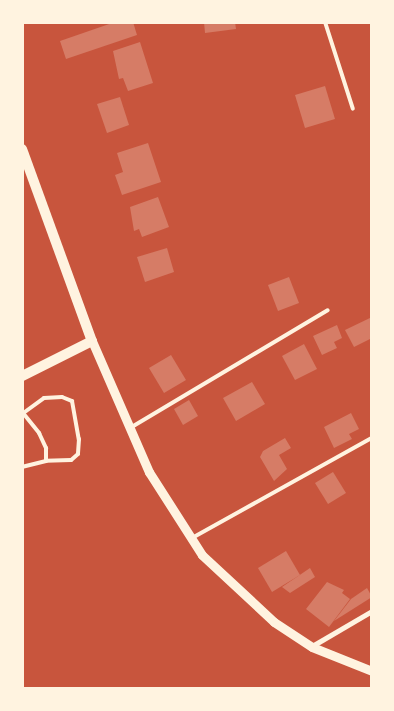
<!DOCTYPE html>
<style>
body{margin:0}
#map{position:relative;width:394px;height:711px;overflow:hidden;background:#c8553d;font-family:Cabin,sans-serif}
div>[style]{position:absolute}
.building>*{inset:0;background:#d67c66}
.service>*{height:4px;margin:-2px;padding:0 2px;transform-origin:2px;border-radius:2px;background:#fff3e0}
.minor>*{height:5px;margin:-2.5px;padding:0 2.5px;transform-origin:2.5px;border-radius:2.5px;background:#fff3e0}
.tertiary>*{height:9px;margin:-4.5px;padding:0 4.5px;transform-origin:4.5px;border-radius:4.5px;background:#fff3e0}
.secondary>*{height:10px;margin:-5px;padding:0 5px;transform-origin:5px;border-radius:5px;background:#fff3e0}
span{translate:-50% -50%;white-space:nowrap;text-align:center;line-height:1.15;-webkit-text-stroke:5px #fff3e0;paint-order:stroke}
.frame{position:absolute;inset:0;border:24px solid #fff3e0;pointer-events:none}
</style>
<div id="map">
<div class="building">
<i style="clip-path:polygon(115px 22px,133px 22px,137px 35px,66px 59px,60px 41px)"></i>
<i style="clip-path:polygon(204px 22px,235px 22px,236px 29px,205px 33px)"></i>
<i style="clip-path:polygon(140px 42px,153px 83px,128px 91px,123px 78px,119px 79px,113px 51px)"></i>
<i style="clip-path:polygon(325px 86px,335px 119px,305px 128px,295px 95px)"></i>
<i style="clip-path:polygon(120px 97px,129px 125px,107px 133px,97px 104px)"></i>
<i style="clip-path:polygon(148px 143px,161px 182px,122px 195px,115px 175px,123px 172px,117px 153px)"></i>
<i style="clip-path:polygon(158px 197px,169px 227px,142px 237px,139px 229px,134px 231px,130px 207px)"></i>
<i style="clip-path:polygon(167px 248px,174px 272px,145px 282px,137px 257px)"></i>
<i style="clip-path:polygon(289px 277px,299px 303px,278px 311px,268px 285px)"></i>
<i style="clip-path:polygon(372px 317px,372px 338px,354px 347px,345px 330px)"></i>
<i style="clip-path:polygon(337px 325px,342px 338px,334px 342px,337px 348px,322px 355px,313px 336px)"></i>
<i style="clip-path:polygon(304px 344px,317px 369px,295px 380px,282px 356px)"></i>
<i style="clip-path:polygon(171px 355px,186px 380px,164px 393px,149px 368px)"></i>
<i style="clip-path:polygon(252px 382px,265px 404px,236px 421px,223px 398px)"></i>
<i style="clip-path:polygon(189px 400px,198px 416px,183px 425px,174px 409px)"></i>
<i style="clip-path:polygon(351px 413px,359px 429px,349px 434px,352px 439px,334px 448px,324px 427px)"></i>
<i style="clip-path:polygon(285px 438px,291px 448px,279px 455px,287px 469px,274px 481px,260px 457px,263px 451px)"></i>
<i style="clip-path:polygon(333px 472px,346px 493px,328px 504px,315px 483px)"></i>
<i style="clip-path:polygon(286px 551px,300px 575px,272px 592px,258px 568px)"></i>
<i style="clip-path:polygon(310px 568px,315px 577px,290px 593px,282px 587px)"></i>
<i style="clip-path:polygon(327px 582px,344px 590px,342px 593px,350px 599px,329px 627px,306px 609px)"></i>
<i style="clip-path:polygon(367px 588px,372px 597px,334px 621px,351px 599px)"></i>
</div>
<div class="service">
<i style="left:325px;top:22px;width:91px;rotate:72.2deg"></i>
<i style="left:23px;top:413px;width:26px;rotate:51deg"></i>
<i style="left:39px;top:433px;width:17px;rotate:65deg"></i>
<i style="left:46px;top:448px;width:13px;rotate:90deg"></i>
<i style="left:22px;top:414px;width:27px;rotate:-36deg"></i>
<i style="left:44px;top:398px;width:18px;rotate:-3deg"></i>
<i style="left:62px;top:397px;width:11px;rotate:22deg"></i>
<i style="left:72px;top:401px;width:39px;rotate:80deg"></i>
<i style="left:79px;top:439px;width:15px;rotate:94deg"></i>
<i style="left:78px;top:454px;width:9px;rotate:139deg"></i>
<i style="left:71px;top:460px;width:25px;rotate:178deg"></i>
<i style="left:46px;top:461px;width:25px;rotate:166deg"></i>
<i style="left:130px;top:428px;width:230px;rotate:-30.8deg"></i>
<i style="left:192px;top:538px;width:206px;rotate:-29.1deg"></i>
</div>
<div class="minor">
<i style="left:312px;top:646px;width:69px;rotate:-30.3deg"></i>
</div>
<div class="tertiary">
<i style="left:92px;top:341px;width:143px;rotate:66.5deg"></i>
<i style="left:149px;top:472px;width:98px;rotate:57.4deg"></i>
<i style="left:202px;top:555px;width:98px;rotate:42.9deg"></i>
<i style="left:274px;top:622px;width:45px;rotate:33.3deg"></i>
<i style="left:312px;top:647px;width:65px;rotate:21.8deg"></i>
</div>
<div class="secondary">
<i style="left:22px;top:149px;width:204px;rotate:70deg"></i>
<i style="left:92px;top:341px;width:78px;rotate:153.4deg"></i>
</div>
<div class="frame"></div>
</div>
